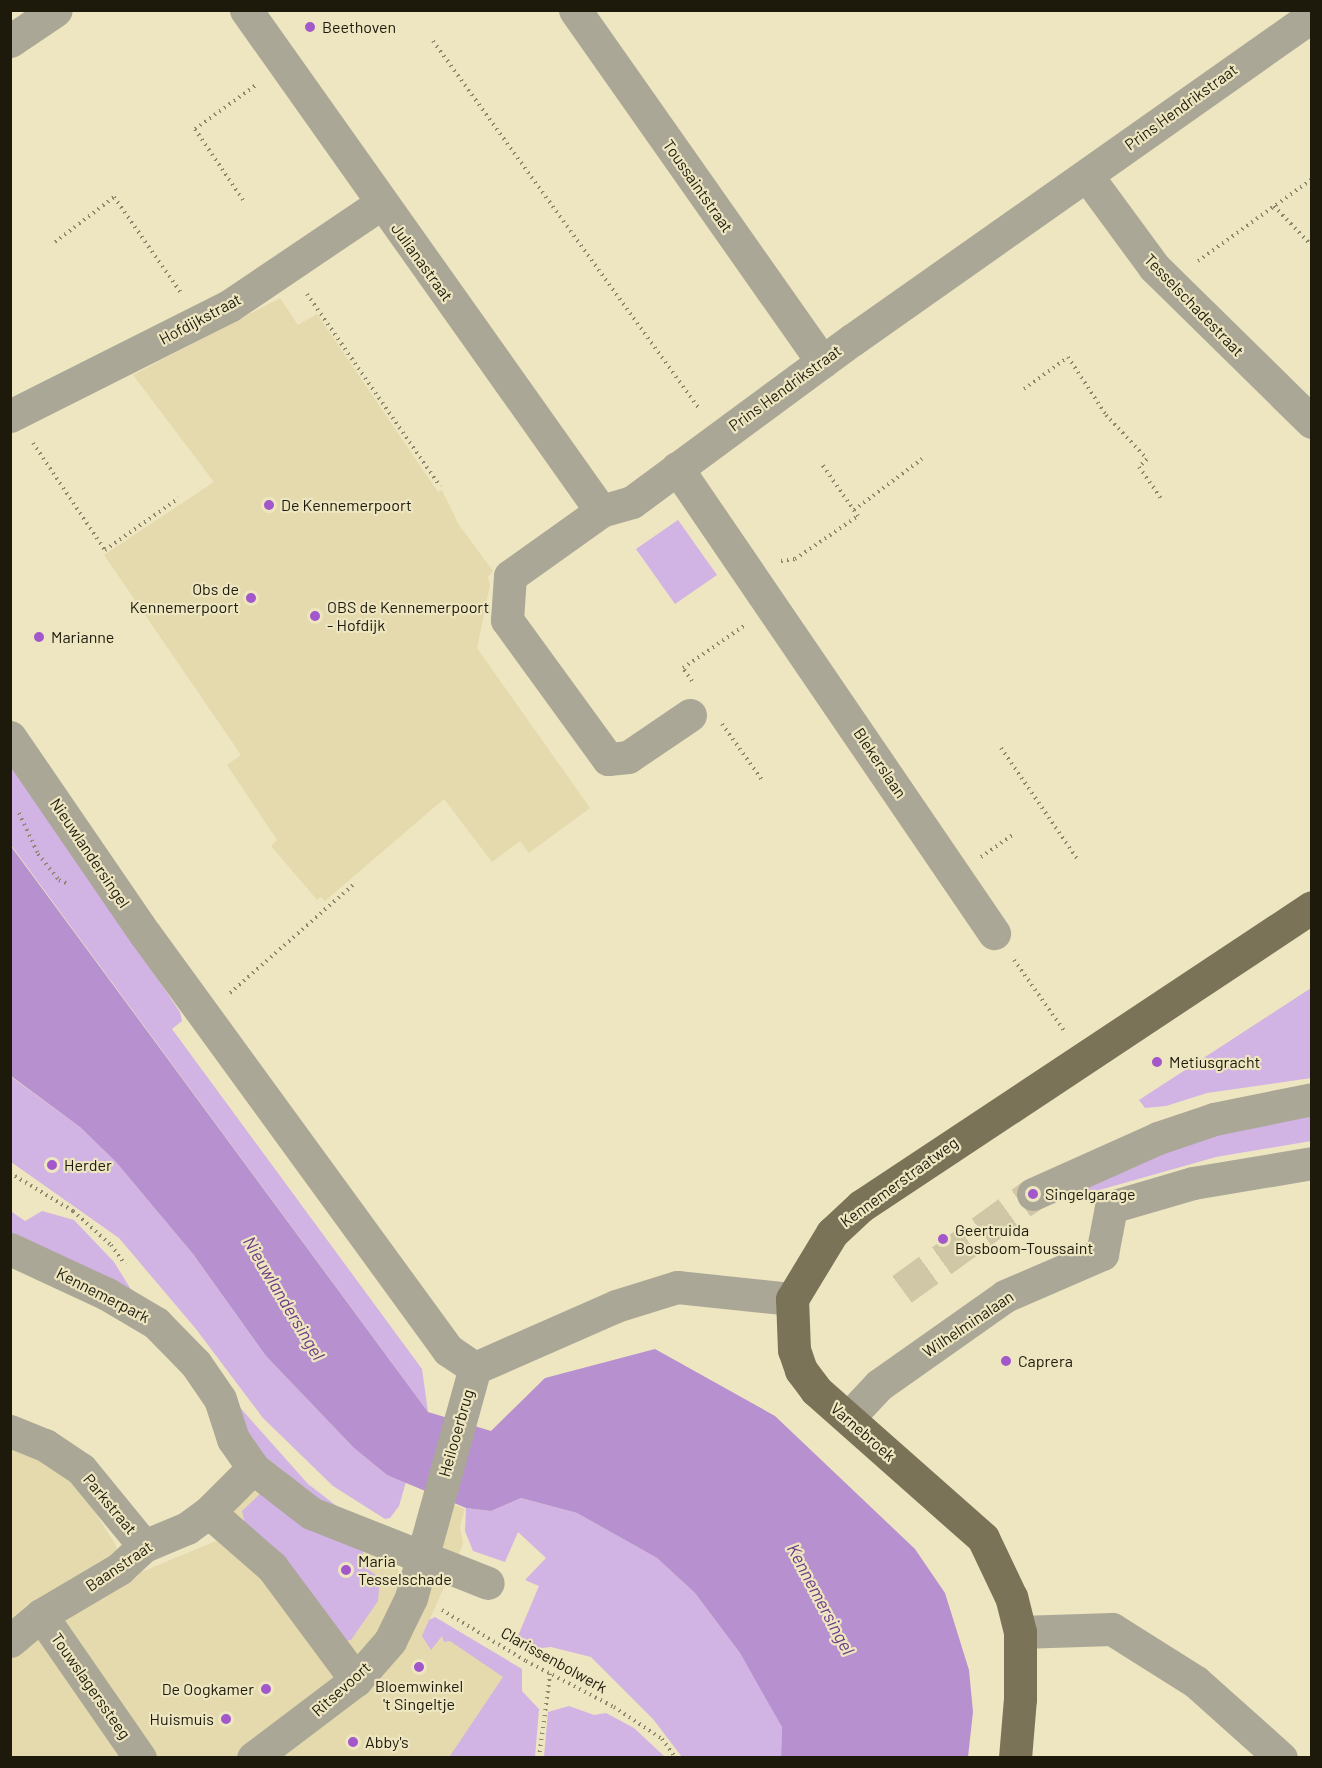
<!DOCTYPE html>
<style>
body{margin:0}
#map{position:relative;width:1322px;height:1768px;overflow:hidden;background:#eee6c0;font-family:Barlow,sans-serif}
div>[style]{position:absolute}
.built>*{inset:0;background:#e4daad}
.green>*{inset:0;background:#d1b3e4}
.water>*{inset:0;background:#b790cf}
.minor-tunnel>*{height:33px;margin-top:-16.5px;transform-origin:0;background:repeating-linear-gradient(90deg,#cfc7a5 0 33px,transparent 0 49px)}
.path>*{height:4px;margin-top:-2px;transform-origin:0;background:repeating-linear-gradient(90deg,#8c876c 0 1.5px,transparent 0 6px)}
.minor>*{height:33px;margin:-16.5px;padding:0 16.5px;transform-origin:16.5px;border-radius:16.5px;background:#aba797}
.major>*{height:33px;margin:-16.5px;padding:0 16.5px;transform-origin:16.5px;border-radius:16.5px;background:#7a7357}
.dots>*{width:16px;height:16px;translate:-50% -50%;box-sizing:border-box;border:3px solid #eee6c0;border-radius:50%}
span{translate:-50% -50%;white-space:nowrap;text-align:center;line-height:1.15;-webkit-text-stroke:4.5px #eee6c0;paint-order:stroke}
.poi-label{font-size:16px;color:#1d1a0c}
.left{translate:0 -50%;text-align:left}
.right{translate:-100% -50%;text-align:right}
.street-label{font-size:16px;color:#1d1a0c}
.water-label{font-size:18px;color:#6d3b88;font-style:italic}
.frame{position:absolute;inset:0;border:12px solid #1d1a0c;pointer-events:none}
</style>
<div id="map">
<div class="built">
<i style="clip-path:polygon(280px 298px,298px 325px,317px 314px,438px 492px,442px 490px,459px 525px,493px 571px,488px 577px,490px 585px,477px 648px,590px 808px,529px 853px,520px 841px,492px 862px,444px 799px,325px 901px,321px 897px,317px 900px,271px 846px,277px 840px,227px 765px,241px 755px,104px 555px,214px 482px,133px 375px)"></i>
<i style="clip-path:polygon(10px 1447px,51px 1463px,76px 1482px,115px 1544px,127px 1578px,223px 1538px,236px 1508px,256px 1490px,393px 1562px,401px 1575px,401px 1591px,352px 1699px,448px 1503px,465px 1509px,460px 1526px,463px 1544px,430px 1619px,509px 1675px,480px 1757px,11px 1757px)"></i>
</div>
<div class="green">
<i style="clip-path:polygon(678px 520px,717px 575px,675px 604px,636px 549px)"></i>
<i style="clip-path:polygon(10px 761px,180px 1012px,182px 1021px,172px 1029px,422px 1369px,428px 1412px,11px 845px)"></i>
<i style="clip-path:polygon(1311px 988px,1311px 1078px,1207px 1093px,1166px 1106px,1145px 1108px,1139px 1100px)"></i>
<i style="clip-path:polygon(10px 1076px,80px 1127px,116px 1162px,193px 1254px,266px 1356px,354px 1448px,387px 1475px,406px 1482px,399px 1506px,390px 1518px,385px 1519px,333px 1486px,263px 1418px,196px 1329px,119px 1238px,11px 1162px)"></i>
<i style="clip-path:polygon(1311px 1112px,1311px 1141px,1216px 1157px,1064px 1200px,1063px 1192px,1184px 1136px)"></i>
<i style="clip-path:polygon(10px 1185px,12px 1212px,25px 1221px,42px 1211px,74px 1220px,114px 1262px,135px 1296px,11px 1238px)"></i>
<i style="clip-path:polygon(227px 1393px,308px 1484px,338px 1507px,339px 1516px,257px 1450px)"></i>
<i style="clip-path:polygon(264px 1490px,364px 1550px,359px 1563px,380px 1578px,378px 1601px,351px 1640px,344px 1641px,245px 1523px,242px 1511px)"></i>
<i style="clip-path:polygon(521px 1498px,577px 1513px,657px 1558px,695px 1593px,740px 1653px,769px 1702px,782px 1727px,781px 1757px,682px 1757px,653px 1719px,591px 1657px,551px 1647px,542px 1648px,533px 1655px,515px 1643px,539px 1586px,525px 1580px,546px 1558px,518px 1532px,505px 1562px,473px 1551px,465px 1531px,466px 1508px,491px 1511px)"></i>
<i style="clip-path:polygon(435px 1617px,522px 1669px,522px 1691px,539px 1709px,535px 1757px,450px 1756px,503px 1677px,450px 1641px,444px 1642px,442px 1636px,431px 1650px,422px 1636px,429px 1620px)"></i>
<i style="clip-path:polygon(569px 1706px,594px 1715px,606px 1713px,634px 1728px,665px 1757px,544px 1757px,548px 1712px)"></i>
</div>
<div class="water">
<i style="clip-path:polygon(10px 845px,428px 1412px,491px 1431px,545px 1378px,655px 1349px,775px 1416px,915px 1549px,945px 1593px,969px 1670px,973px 1712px,968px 1757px,781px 1757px,782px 1727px,740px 1653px,695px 1593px,657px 1558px,577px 1513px,521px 1498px,491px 1511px,466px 1508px,387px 1475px,354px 1448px,266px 1356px,193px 1254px,116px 1162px,80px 1127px,11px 1076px)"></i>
</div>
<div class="minor-tunnel">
<i style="left:902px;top:1289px;width:162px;rotate:-35.9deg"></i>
</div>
<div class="path">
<i style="left:433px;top:41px;width:455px;rotate:54.1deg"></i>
<i style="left:243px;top:200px;width:86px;rotate:-124.1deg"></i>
<i style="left:195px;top:129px;width:75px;rotate:-35.8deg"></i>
<i style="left:1274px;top:206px;width:55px;rotate:46.5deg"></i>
<i style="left:55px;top:242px;width:74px;rotate:-37.3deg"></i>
<i style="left:114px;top:197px;width:117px;rotate:55.1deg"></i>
<i style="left:1198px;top:261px;width:140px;rotate:-35.7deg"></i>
<i style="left:307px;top:294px;width:234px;rotate:55.3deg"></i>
<i style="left:1024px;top:389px;width:54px;rotate:-36deg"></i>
<i style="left:1068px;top:357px;width:69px;rotate:56.8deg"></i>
<i style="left:1106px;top:415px;width:60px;rotate:47deg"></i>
<i style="left:1147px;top:459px;width:11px;rotate:135deg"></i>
<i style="left:1139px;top:467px;width:39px;rotate:55deg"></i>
<i style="left:33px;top:443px;width:129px;rotate:56.1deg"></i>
<i style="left:105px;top:550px;width:90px;rotate:-35.1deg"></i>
<i style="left:854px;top:510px;width:85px;rotate:-36.9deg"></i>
<i style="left:781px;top:561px;width:14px;rotate:-8deg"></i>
<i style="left:795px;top:559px;width:76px;rotate:-34.3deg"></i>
<i style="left:858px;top:516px;width:65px;rotate:-124.9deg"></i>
<i style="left:692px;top:681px;width:16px;rotate:-125deg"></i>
<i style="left:683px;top:668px;width:75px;rotate:-34.7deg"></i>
<i style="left:722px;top:724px;width:69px;rotate:54.5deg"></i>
<i style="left:1001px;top:748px;width:136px;rotate:55.5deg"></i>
<i style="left:19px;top:813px;width:45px;rotate:65.1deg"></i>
<i style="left:38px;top:854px;width:33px;rotate:51deg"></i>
<i style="left:59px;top:880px;width:10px;rotate:24deg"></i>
<i style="left:981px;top:857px;width:39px;rotate:-35deg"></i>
<i style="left:1014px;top:960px;width:88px;rotate:54.7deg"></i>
<i style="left:230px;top:993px;width:167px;rotate:-41.3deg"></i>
<i style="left:10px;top:1173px;width:74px;rotate:31.1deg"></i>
<i style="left:73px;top:1211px;width:51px;rotate:41.8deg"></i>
<i style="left:111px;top:1245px;width:24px;rotate:54deg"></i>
<i style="left:442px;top:1610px;width:98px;rotate:31.3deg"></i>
<i style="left:526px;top:1661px;width:99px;rotate:27.6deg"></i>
<i style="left:614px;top:1707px;width:58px;rotate:33.7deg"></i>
<i style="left:662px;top:1739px;width:24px;rotate:54deg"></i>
<i style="left:539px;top:1758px;width:85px;rotate:-82.5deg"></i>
</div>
<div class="minor">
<i style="left:246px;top:10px;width:614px;rotate:54.68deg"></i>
<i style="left:575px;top:10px;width:430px;rotate:54.9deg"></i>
<i style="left:10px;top:41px;width:55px;rotate:-34deg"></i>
<i style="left:1088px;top:177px;width:112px;rotate:53.7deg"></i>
<i style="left:1154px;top:267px;width:221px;rotate:44.5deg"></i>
<i style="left:10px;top:416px;width:245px;rotate:-26.7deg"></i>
<i style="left:229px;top:306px;width:182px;rotate:-34deg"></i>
<i style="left:677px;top:468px;width:563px;rotate:55.72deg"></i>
<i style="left:690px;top:715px;width:75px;rotate:145.9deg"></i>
<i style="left:628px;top:757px;width:20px;rotate:174deg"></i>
<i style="left:608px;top:759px;width:172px;rotate:-126deg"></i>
<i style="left:507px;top:620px;width:44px;rotate:-86.1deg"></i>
<i style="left:510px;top:576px;width:112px;rotate:-35.5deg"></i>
<i style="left:601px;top:511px;width:32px;rotate:-16deg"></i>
<i style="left:632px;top:502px;width:273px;rotate:-36.4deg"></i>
<i style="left:852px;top:340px;width:563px;rotate:-35.16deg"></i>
<i style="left:10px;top:737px;width:239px;rotate:55.6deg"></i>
<i style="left:145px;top:934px;width:515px;rotate:53.93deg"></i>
<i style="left:448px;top:1350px;width:32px;rotate:34deg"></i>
<i style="left:1033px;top:1194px;width:137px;rotate:-24.1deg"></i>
<i style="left:1158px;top:1138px;width:59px;rotate:-18.7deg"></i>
<i style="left:1214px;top:1119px;width:100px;rotate:-11.5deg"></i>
<i style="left:10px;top:1249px;width:107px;rotate:24.9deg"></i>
<i style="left:107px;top:1294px;width:57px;rotate:30.6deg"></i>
<i style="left:156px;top:1323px;width:57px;rotate:45.7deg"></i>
<i style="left:196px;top:1364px;width:42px;rotate:55.6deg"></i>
<i style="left:220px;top:1399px;width:42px;rotate:72deg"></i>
<i style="left:233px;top:1439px;width:35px;rotate:55deg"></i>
<i style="left:253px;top:1468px;width:73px;rotate:37.8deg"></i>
<i style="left:311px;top:1513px;width:190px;rotate:21.6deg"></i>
<i style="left:475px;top:1368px;width:154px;rotate:-23.7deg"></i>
<i style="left:616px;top:1306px;width:64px;rotate:-17.3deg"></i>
<i style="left:677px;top:1287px;width:116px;rotate:6deg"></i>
<i style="left:848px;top:1418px;width:45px;rotate:-46.8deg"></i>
<i style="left:879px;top:1385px;width:154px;rotate:-35.2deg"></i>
<i style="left:1005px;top:1296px;width:106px;rotate:-23.4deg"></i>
<i style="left:1102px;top:1254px;width:48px;rotate:-79.2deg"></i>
<i style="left:1111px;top:1207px;width:85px;rotate:-16.3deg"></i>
<i style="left:1193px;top:1183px;width:121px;rotate:-9.5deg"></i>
<i style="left:10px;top:1431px;width:38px;rotate:22deg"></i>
<i style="left:45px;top:1445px;width:43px;rotate:33.7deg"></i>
<i style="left:81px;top:1469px;width:99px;rotate:50.7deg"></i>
<i style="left:209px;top:1512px;width:84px;rotate:41.1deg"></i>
<i style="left:272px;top:1567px;width:141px;rotate:53.4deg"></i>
<i style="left:41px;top:1615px;width:174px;rotate:55.3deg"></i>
<i style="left:1020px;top:1632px;width:92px;rotate:-1.9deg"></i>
<i style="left:1112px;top:1629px;width:99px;rotate:32.2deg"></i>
<i style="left:1196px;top:1682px;width:114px;rotate:41.8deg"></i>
<i style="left:10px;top:1641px;width:40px;rotate:-40deg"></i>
<i style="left:41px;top:1615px;width:91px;rotate:-30.5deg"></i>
<i style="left:119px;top:1569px;width:34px;rotate:-43deg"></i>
<i style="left:144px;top:1546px;width:47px;rotate:-22.7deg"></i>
<i style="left:187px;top:1528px;width:27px;rotate:-36deg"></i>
<i style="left:209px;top:1512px;width:62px;rotate:-45deg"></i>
<i style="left:253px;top:1758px;width:129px;rotate:-37.1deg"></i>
<i style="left:356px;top:1680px;width:52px;rotate:-48.9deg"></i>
<i style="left:390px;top:1641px;width:48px;rotate:-64deg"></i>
<i style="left:411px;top:1598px;width:239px;rotate:-74.5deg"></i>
</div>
<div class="major">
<i style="left:1015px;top:1758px;width:59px;rotate:-85.2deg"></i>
<i style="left:1020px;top:1699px;width:67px;rotate:-90deg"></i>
<i style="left:1020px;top:1632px;width:36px;rotate:-104deg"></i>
<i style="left:1011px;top:1597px;width:65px;rotate:-115.4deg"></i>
<i style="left:983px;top:1538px;width:223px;rotate:-138.5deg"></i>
<i style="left:816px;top:1390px;width:25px;rotate:-127deg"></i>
<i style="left:801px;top:1370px;width:21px;rotate:-109deg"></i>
<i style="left:794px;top:1350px;width:51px;rotate:-92.2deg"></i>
<i style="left:792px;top:1299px;width:77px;rotate:-58.8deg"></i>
<i style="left:832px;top:1233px;width:40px;rotate:-43deg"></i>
<i style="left:861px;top:1206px;width:541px;rotate:-33.54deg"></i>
</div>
<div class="dots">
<i style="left:310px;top:27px;background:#a258ca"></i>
<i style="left:269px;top:505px;background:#a258ca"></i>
<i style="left:251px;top:598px;background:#a258ca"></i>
<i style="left:315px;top:616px;background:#a258ca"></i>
<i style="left:39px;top:637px;background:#a258ca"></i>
<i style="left:1157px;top:1062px;background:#a258ca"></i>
<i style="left:52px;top:1165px;background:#a258ca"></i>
<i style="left:1033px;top:1194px;background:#a258ca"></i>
<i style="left:943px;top:1239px;background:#a258ca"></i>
<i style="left:1006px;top:1361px;background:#a258ca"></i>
<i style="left:346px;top:1570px;background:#a258ca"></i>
<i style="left:419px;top:1667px;background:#a258ca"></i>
<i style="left:266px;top:1689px;background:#a258ca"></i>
<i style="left:226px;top:1719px;background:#a258ca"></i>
<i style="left:353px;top:1742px;background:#a258ca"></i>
</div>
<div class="poi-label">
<span class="left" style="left:322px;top:27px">Beethoven</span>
<span class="left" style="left:281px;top:505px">De Kennemerpoort</span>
<span class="right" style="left:239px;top:598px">Obs de<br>Kennemerpoort</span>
<span class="left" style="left:327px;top:616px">OBS de Kennemerpoort<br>- Hofdijk</span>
<span class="left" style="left:51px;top:637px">Marianne</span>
<span class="left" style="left:1169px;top:1062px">Metiusgracht</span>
<span class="left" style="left:64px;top:1165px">Herder</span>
<span class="left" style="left:1045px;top:1194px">Singelgarage</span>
<span class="left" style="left:955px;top:1239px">Geertruida<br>Bosboom-Toussaint</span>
<span class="left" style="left:1018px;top:1361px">Caprera</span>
<span class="left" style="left:358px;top:1570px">Maria<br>Tesselschade</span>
<span style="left:419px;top:1695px">Bloemwinkel<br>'t Singeltje</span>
<span class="right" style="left:254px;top:1689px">De Oogkamer</span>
<span class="right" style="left:214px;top:1719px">Huismuis</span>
<span class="left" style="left:365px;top:1742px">Abby's</span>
</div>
<div class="street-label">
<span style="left:1181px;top:107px;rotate:-36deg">Prins Hendrikstraat</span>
<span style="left:698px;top:186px;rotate:55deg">Toussaintstraat</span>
<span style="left:422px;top:262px;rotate:54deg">Julianastraat</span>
<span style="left:1194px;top:305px;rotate:46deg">Tesselschadestraat</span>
<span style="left:200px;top:319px;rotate:-28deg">Hofdijkstraat</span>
<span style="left:785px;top:388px;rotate:-36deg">Prins Hendrikstraat</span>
<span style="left:880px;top:763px;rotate:56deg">Blekerslaan</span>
<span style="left:90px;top:853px;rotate:56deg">Nieuwlandersingel</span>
<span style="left:899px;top:1182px;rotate:-36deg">Kennemerstraatweg</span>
<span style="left:103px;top:1295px;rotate:27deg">Kennemerpark</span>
<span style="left:968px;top:1324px;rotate:-34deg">Wilhelminalaan</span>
<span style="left:863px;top:1432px;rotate:41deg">Varnebroek</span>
<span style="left:456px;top:1433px;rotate:-74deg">Heilooerbrug</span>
<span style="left:110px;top:1504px;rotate:50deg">Parkstraat</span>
<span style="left:119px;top:1566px;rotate:-34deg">Baanstraat</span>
<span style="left:554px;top:1660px;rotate:29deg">Clarissenbolwerk</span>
<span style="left:91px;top:1686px;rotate:55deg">Touwslagerssteeg</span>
<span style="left:341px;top:1689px;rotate:-42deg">Ritsevoort</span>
</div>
<div class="water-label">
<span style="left:284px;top:1298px;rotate:59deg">Nieuwlandersingel</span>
<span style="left:821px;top:1599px;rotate:62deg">Kennemersingel</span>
</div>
<div class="frame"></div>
</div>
